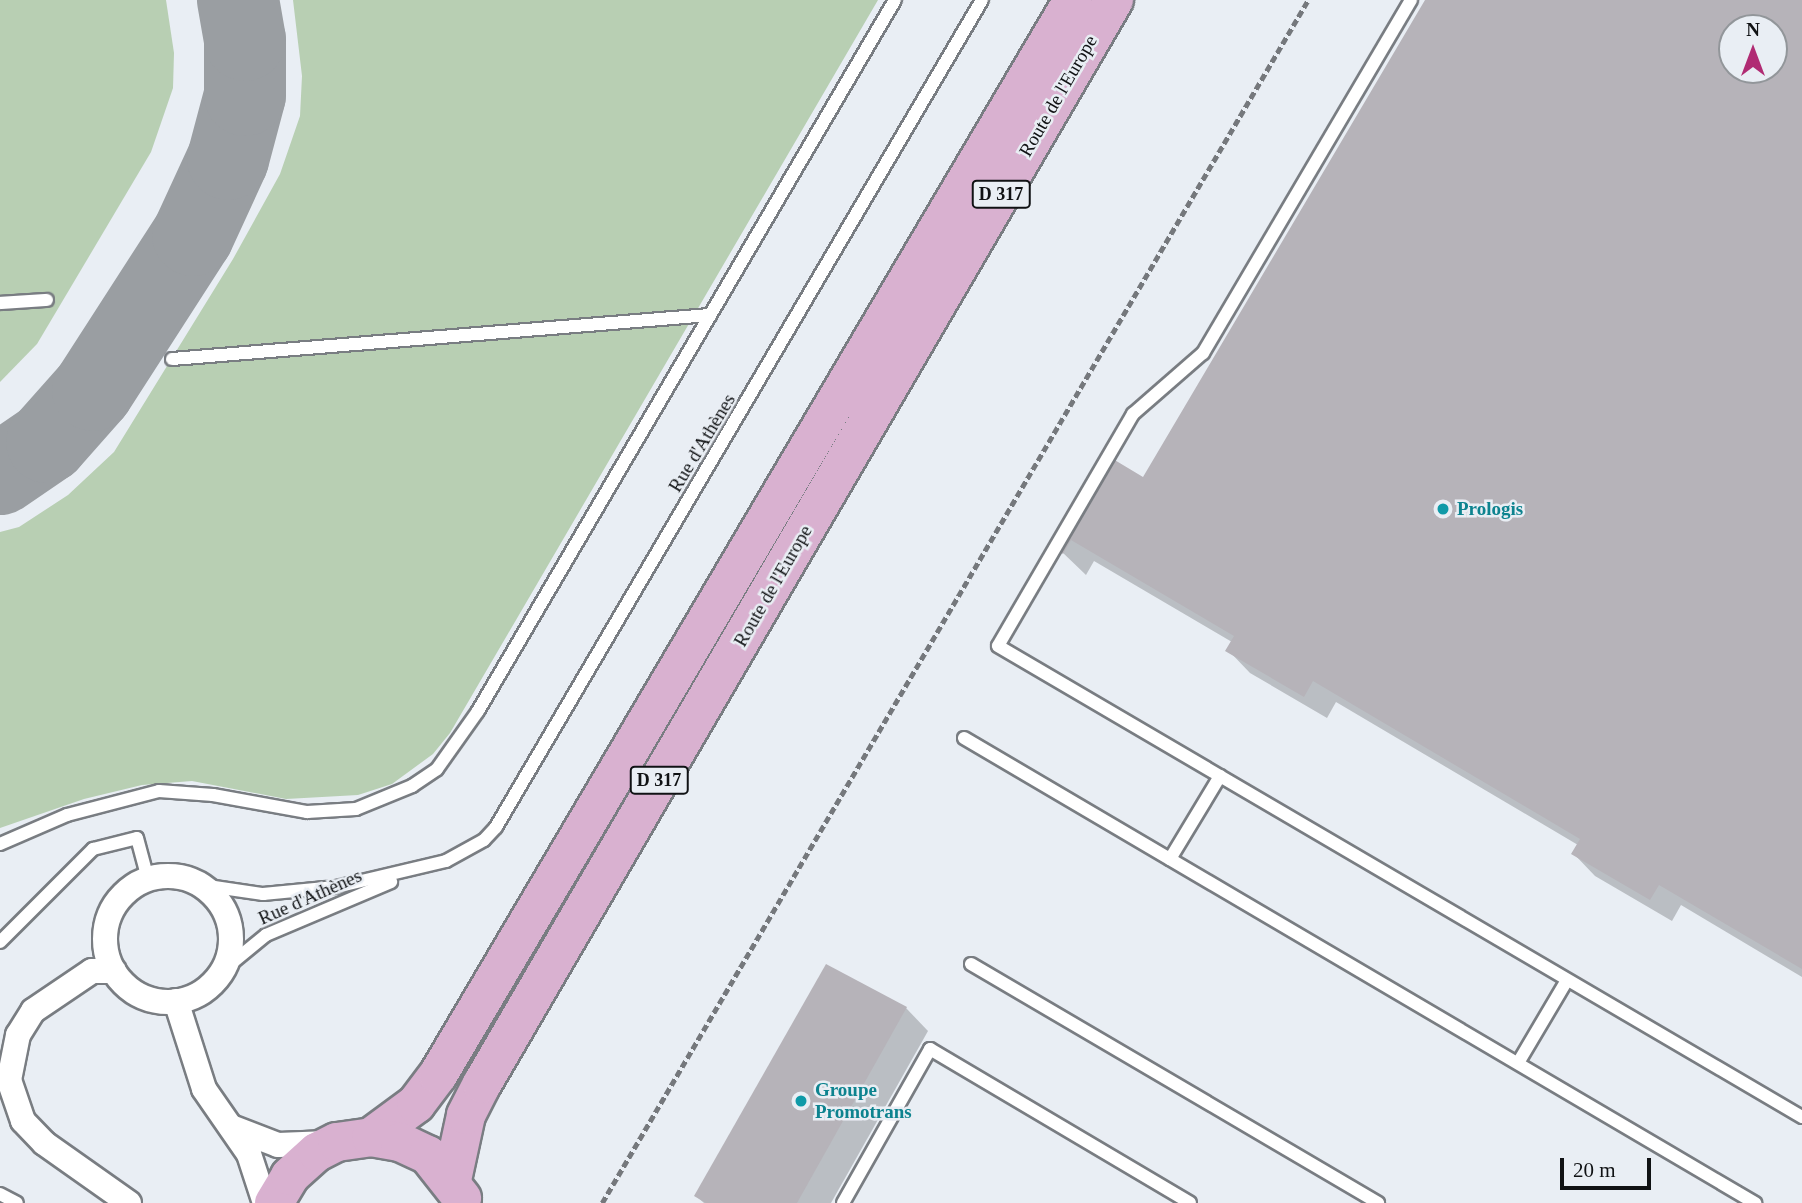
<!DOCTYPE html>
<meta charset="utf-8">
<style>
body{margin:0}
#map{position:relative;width:1802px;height:1203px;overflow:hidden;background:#e9eef4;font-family:Georgia,serif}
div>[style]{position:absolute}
.green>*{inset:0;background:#b8cfb3}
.shadow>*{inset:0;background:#0003}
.taxiway>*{height:82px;margin:-41px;padding:0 41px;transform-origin:41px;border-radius:41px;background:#9a9ea2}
.building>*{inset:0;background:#b6b3b9}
.path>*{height:4.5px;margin-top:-2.25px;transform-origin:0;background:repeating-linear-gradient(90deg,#75787c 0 7px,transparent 0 10.5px)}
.roads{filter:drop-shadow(2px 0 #797d82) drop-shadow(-2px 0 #797d82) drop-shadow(0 2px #797d82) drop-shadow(0 -2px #797d82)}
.service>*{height:12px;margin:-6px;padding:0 6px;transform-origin:6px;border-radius:6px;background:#fff}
.minor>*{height:24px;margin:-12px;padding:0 12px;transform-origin:12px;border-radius:12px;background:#fff}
.minor>.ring{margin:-12px;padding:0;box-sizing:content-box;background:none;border:24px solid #fff;border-radius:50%}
.primary>*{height:38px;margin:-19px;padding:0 19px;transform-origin:19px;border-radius:19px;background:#d9b1d0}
.dots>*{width:19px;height:19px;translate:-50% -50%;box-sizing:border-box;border:4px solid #e9eef4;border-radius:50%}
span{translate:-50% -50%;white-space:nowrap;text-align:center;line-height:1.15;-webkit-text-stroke:5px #e9eef4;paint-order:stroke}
.shield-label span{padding:2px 5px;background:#e9eef4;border:2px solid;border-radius:5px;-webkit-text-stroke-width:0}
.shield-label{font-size:18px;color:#101214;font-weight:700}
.street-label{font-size:19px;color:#101214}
.culture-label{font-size:19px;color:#0d838f;font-weight:700}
.left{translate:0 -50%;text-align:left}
.north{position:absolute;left:1718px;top:14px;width:70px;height:70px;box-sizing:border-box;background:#e9eef4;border:2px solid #92969a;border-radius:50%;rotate:0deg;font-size:19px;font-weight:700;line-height:28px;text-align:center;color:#101214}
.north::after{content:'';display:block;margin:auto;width:24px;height:32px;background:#b02b73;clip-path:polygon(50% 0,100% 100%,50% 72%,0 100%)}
.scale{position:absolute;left:1560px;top:1158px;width:91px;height:32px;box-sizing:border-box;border:4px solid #101214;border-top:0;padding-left:9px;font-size:21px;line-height:24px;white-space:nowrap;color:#101214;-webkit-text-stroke:5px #e9eef4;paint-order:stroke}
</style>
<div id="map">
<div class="green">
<i style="clip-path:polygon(0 0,166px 0,174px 53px,173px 88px,151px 152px,37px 344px,0 382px)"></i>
<i style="clip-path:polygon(293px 0,878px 0,450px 733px,433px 754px,392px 784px,358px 795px,286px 799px,192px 781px,142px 785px,84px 799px,0 828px,0 532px,19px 527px,68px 495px,114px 452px,233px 259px,280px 174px,300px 116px,302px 76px)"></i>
</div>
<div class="shadow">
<i style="clip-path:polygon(evenodd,1427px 0,1802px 0,1802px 977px,1681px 905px,1672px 921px,1595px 876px,1573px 853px,1578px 845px,1336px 702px,1327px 718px,1250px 673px,1228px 650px,1232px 642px,1094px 561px,1086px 575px,1061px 551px,1114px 462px,1144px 480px,1427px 0,1732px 28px,1774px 28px,1774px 70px,1732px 70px,1732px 28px)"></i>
<i style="clip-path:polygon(906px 1008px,928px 1031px,831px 1203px,704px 1203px,696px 1196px)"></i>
</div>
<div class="taxiway">
<i style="left:0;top:474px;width:57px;rotate:-34.2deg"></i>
<i style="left:47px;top:442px;width:69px;rotate:-48.5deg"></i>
<i style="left:93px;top:390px;width:184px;rotate:-57.2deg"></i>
<i style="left:193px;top:235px;width:84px;rotate:-65.3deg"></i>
<i style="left:228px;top:159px;width:66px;rotate:-75.1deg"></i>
<i style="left:245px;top:95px;width:55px;rotate:-90deg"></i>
<i style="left:245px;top:40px;width:41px;rotate:-99.9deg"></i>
</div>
<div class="building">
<i style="clip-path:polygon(evenodd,1425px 0,1802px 0,1802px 969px,1659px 885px,1650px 900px,1571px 854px,1580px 839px,1313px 681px,1304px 697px,1225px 651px,1234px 636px,1071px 540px,1063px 554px,1059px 551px,1113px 459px,1143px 477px,1425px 0,1732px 28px,1774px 28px,1774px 70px,1732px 70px,1732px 28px)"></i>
<i style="clip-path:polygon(826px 964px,907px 1007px,797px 1203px,706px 1203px,694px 1196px)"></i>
</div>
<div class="path">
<i style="left:602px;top:1203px;width:1395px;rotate:-59.59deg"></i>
</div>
<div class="roads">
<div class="service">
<i style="left:1411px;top:0;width:410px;rotate:120.5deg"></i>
<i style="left:1203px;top:353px;width:93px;rotate:138.9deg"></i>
<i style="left:1133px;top:414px;width:268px;rotate:120.2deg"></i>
<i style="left:998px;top:646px;width:932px;rotate:30.36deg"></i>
<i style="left:0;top:303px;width:47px;rotate:-3.7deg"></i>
<i style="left:172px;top:359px;width:540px;rotate:-4.68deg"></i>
<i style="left:964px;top:738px;width:918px;rotate:30.45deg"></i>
<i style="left:0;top:844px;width:73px;rotate:-23.4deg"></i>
<i style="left:67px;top:815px;width:95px;rotate:-14.6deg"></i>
<i style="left:159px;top:791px;width:54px;rotate:4.2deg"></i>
<i style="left:213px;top:795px;width:96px;rotate:10.3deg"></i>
<i style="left:307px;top:812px;width:49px;rotate:-3.5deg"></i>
<i style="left:356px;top:809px;width:61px;rotate:-22.3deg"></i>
<i style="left:412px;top:786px;width:30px;rotate:-34deg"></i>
<i style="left:437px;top:769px;width:71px;rotate:-54.7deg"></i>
<i style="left:478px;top:711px;width:824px;rotate:-59.61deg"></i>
<i style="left:1170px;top:859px;width:97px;rotate:-58.9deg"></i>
<i style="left:201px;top:885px;width:63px;rotate:8.3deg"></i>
<i style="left:263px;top:894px;width:73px;rotate:-5.5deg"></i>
<i style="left:336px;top:887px;width:113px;rotate:-13.3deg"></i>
<i style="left:446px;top:861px;width:43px;rotate:-28.9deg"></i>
<i style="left:484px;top:840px;width:18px;rotate:-47deg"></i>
<i style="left:496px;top:827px;width:959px;rotate:-59.56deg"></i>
<i style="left:0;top:942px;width:132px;rotate:-45deg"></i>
<i style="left:93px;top:849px;width:45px;rotate:-14deg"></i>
<i style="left:137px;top:838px;width:42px;rotate:75deg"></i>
<i style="left:971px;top:964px;width:472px;rotate:30.4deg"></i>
<i style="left:222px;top:971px;width:57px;rotate:-39.3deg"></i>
<i style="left:266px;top:935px;width:136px;rotate:-23deg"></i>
<i style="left:1518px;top:1063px;width:96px;rotate:-59.4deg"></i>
<i style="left:0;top:1194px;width:19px;rotate:28deg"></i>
<i style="left:843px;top:1203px;width:177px;rotate:-60.5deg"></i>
<i style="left:930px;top:1049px;width:302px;rotate:30.6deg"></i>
</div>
<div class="minor">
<i class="ring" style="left:105px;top:876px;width:102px;height:102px"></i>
<i style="left:114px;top:971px;width:22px;rotate:180deg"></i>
<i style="left:92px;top:971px;width:71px;rotate:145.9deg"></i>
<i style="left:33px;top:1011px;width:28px;rotate:122deg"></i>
<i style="left:18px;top:1035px;width:46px;rotate:101.3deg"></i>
<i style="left:9px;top:1080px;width:43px;rotate:71.1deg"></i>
<i style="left:23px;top:1121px;width:30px;rotate:46deg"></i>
<i style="left:44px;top:1143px;width:104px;rotate:35.2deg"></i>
<i style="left:176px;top:1001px;width:92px;rotate:72.3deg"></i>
<i style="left:204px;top:1089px;width:79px;rotate:55.3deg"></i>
<i style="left:249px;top:1154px;width:52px;rotate:71.9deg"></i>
<i style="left:231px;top:1127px;width:50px;rotate:21deg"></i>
<i style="left:278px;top:1145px;width:50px;rotate:-2.3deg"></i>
</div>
<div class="primary">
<i style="left:371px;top:1137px;width:56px;rotate:-36.3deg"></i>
<i style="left:416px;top:1104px;width:36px;rotate:-53deg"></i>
<i style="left:438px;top:1075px;width:1249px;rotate:-59.43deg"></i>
<i style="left:452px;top:1180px;width:66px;rotate:-77.8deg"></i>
<i style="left:466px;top:1115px;width:35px;rotate:-63deg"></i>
<i style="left:482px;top:1084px;width:1255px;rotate:-59.76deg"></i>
<i style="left:274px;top:1203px;width:31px;rotate:-59deg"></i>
<i style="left:290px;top:1176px;width:36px;rotate:-42deg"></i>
<i style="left:317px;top:1152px;width:22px;rotate:-27deg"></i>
<i style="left:337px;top:1142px;width:34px;rotate:-8deg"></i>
<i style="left:371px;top:1137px;width:29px;rotate:10deg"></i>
<i style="left:400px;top:1142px;width:31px;rotate:25deg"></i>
<i style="left:428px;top:1155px;width:55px;rotate:51.7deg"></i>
</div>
</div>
<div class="dots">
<i style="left:1443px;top:509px;background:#0f9aa8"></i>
<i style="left:801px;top:1101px;background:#0f9aa8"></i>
</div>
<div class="shield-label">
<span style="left:1001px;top:194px">D 317</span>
<span style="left:659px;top:780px">D 317</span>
</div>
<div class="street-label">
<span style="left:1058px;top:96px;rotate:-60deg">Route de l'Europe</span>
<span style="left:702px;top:443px;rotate:-59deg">Rue d'Athènes</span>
<span style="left:773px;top:586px;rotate:-60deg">Route de l'Europe</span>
<span style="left:310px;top:897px;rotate:-24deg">Rue d'Athènes</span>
</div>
<div class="culture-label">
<span class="left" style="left:1457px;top:509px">Prologis</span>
<span class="left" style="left:815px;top:1101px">Groupe<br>Promotrans</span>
</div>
<div class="north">N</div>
<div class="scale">20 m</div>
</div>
